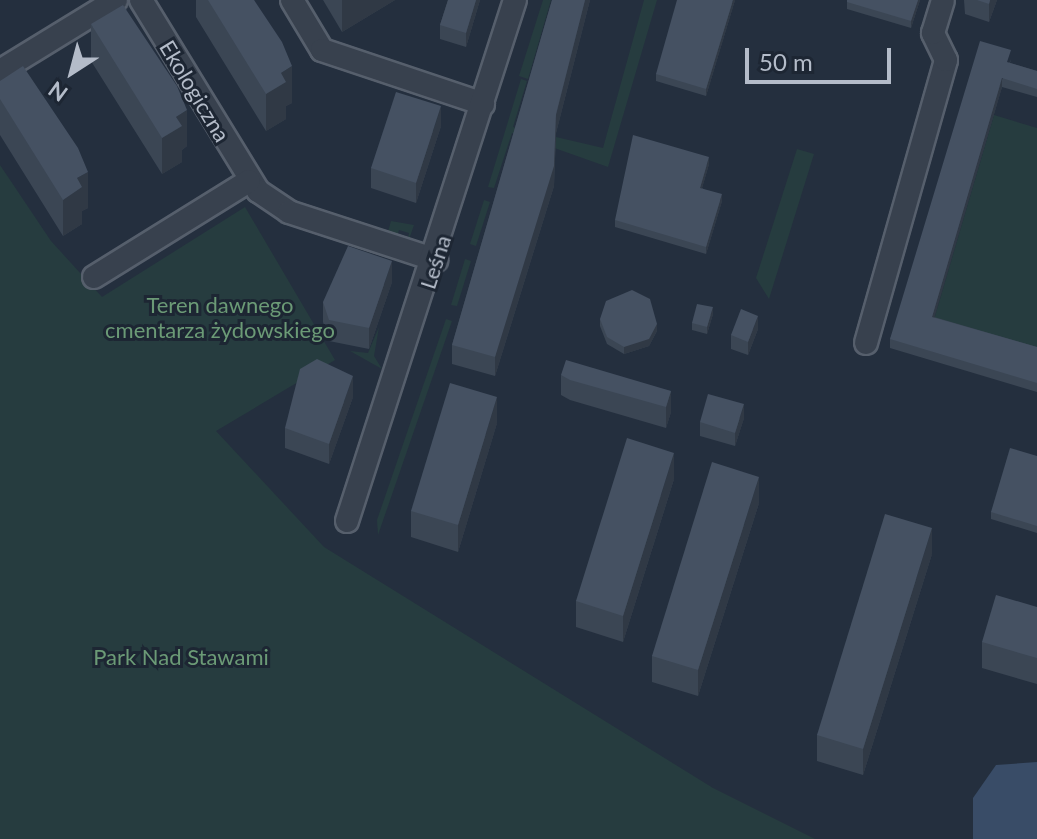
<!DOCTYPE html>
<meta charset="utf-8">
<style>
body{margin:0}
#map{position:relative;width:1037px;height:839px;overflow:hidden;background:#242f3e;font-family:Lato,sans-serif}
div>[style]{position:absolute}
.green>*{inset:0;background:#263c3f}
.water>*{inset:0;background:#394c67}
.roads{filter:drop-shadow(2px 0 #565f6c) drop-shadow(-2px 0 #565f6c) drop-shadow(0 2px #565f6c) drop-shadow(0 -2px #565f6c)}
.minor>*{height:22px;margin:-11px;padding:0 11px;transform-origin:11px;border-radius:11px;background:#38414e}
.wall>*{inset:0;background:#3b4654}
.shaded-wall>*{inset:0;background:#303945}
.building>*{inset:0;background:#455162}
span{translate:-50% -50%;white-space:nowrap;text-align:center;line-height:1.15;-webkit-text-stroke:6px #1d2633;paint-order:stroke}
.street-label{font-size:22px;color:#b4bcc9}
.park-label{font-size:22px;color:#6b9a76}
.north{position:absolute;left:32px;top:32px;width:80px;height:80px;-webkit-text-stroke:6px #1d2633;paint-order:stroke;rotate:216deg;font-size:22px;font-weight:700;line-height:32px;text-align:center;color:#b4bcc9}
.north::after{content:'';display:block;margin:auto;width:28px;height:36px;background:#b4bcc9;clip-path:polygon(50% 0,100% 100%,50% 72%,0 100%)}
.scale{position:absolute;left:745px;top:48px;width:146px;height:36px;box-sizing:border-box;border:4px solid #b4bcc9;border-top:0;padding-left:10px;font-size:24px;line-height:28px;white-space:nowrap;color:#b4bcc9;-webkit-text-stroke:6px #1d2633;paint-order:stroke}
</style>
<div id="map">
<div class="green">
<i style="clip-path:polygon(543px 0,551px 0,528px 79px,519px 76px)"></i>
<i style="clip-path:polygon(644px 0,657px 0,608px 167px,512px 133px,494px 188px,488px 187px,521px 79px,527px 81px,513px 127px,603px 148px)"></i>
<i style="clip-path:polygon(994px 115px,1037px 128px,1037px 356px,932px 326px)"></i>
<i style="clip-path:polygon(797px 149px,814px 154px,769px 299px,756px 278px)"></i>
<i style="clip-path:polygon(0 165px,51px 241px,102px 297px,245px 207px,335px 360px,216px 431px,324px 547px,713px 788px,815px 839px,0 839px)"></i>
<i style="clip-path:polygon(484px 200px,490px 202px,476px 246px,470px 244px)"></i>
<i style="clip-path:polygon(391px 221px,414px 225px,406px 248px,409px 233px,399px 230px,395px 243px,387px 235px)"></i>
<i style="clip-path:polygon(465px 259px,471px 261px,457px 306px,451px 305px)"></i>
<i style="clip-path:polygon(446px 319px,452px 321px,378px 535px,377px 520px)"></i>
<i style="clip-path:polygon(379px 327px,374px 356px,382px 369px,350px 351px,368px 353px)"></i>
</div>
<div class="water">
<i style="clip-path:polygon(1037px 762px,1037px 839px,973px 839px,973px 798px,996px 765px)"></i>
</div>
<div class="roads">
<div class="minor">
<i style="left:141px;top:0;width:224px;rotate:58.5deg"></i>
<i style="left:258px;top:191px;width:37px;rotate:34deg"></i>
<i style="left:289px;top:212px;width:155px;rotate:18.1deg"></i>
<i style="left:292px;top:0;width:58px;rotate:59deg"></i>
<i style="left:322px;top:50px;width:170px;rotate:18.5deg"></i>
<i style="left:0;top:71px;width:136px;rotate:-31.5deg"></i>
<i style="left:94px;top:277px;width:182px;rotate:-31.8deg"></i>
<i style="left:866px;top:343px;width:294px;rotate:-74.2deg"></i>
<i style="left:946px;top:60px;width:30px;rotate:-116deg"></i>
<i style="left:933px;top:33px;width:34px;rotate:-73deg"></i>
<i style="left:347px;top:521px;width:547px;rotate:-72.13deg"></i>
</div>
</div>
<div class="wall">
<i style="clip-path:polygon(196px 0,254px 0,292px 103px,286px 106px,286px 119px,266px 131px,196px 17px)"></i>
<i style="clip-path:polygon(323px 0,395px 0,342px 32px)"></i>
<i style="clip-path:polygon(448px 0,480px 0,466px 47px,440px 39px,440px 25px)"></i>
<i style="clip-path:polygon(552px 0,590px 0,556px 133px,554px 186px,495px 376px,452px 364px,452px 345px)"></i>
<i style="clip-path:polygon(735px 0,706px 96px,656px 81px,656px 74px)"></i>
<i style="clip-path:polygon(847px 0,920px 0,911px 28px,847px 9px)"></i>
<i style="clip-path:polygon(964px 0,997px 0,989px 22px,965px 14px)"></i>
<i style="clip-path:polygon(91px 24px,187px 146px,182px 150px,182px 162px,162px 174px,91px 61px)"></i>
<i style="clip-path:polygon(1011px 59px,1010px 63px,1037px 71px,1037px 97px,1002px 87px,934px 317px,1037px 347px,1037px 392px,890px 348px,890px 339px)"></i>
<i style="clip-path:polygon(0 81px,88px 208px,82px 211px,82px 224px,63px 236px,0 135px)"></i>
<i style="clip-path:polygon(441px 126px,416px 203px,371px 188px,371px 168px)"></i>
<i style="clip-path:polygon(709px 164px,702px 188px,722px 201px,706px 254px,615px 227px,615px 220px)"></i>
<i style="clip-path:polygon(392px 282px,369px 349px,329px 341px,323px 322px,323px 302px)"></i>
<i style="clip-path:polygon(713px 314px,707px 334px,692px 330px,692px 323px)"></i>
<i style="clip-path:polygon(600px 319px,657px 331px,649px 346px,624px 354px,607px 344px,600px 326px)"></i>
<i style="clip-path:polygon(758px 329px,748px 355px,731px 349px,731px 335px)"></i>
<i style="clip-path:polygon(561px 375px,671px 391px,671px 412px,666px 428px,570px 400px,561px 395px)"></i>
<i style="clip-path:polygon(353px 397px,329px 464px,285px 448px,285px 428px)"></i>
<i style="clip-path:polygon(744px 418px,735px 446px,700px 436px,700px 422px)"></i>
<i style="clip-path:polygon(497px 423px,458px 552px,411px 537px,411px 511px)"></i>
<i style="clip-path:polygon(1037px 456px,1037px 533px,991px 519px,991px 512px)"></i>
<i style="clip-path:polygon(674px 479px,623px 642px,576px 627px,576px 601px)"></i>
<i style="clip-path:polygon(759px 503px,698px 696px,652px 682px,652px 656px)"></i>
<i style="clip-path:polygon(932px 554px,863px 775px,817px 761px,817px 735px)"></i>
<i style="clip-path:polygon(1037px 607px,1037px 684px,982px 668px,982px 642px)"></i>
</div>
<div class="shaded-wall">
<i style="clip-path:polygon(342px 0,395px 0,342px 32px)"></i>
<i style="clip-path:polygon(476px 0,480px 0,466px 47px,466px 33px)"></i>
<i style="clip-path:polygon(585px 0,590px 0,556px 133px,554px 186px,495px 376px,495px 357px)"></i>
<i style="clip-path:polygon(733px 0,735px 0,706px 96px,706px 89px)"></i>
<i style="clip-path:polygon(918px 0,920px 0,911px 28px,911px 21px)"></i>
<i style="clip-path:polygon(990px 0,997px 0,989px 22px,989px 4px)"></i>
<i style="clip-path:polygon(292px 66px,292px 103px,286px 106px,286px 119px,266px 131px,266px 94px,281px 73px)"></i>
<i style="clip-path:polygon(1002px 78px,1002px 87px,932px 326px,932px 317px)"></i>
<i style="clip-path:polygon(441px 106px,441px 126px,416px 203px,416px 183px)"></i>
<i style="clip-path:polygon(187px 110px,187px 146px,182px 150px,182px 162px,162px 174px,162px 138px,176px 117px)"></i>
<i style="clip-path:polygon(709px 157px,709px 164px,700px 195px,700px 188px)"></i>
<i style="clip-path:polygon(88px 172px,88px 208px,82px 211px,82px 224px,63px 236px,63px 200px,77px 178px)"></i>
<i style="clip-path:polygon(722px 194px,722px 201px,706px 254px,706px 247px)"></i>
<i style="clip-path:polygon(392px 261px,392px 282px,369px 349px,369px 328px)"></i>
<i style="clip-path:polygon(713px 307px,713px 314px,707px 334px,707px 327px)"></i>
<i style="clip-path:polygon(758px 316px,758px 329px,748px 355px,748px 342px)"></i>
<i style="clip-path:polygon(657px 324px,657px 331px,649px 346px,624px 354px,624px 347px)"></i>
<i style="clip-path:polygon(353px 376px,353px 397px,329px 464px,329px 444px)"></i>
<i style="clip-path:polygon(671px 391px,671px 412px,666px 428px,666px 407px)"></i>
<i style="clip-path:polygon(497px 397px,497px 423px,458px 552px,458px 525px)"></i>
<i style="clip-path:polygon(744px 404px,744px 418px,735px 446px,735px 433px)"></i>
<i style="clip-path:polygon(674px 453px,674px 479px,623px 642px,623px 616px)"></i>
<i style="clip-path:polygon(759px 477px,759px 503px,698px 696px,698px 670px)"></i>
<i style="clip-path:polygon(932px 528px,932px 554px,863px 775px,863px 749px)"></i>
</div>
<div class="building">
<i style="clip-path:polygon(208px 0,254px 0,282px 42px,292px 66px,281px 73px,286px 82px,266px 94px)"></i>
<i style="clip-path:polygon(448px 0,476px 0,466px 33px,440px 25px)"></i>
<i style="clip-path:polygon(552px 0,585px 0,556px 114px,554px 166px,495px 357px,452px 345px)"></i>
<i style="clip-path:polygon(677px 0,733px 0,706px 89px,656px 74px)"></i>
<i style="clip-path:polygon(847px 0,918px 0,911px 21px,847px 2px)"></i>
<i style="clip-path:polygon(977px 0,990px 0,989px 4px)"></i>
<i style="clip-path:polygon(123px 5px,177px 86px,187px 110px,176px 117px,182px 126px,162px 138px,91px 24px)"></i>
<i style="clip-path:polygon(980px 41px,1011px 50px,1007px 62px,1037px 71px,1037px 89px,1002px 78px,932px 317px,1037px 347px,1037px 383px,890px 339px)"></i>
<i style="clip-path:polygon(23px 66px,78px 148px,88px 172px,77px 178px,82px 187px,63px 200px,0 99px,0 81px)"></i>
<i style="clip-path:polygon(396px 92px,441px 106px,416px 183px,371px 168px)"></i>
<i style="clip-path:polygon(633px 135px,709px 157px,700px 188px,722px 194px,706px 247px,615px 220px)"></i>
<i style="clip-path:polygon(348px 246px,392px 261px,369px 328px,329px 320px,323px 302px)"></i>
<i style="clip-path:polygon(632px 290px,650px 299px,657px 324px,649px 339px,624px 347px,607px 337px,600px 319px,606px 301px)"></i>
<i style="clip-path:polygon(697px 304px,713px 307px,707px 327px,692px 323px)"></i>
<i style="clip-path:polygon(741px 309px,758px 316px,748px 342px,731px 335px)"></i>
<i style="clip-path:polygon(317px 359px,353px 376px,329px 444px,285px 428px,300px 369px)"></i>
<i style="clip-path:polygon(566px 360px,671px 391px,666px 407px,570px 380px,561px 375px)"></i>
<i style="clip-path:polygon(450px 383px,497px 397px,458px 525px,411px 511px)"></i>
<i style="clip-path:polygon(708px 394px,744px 404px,735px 433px,700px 422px)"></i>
<i style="clip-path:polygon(627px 438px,674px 453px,623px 616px,576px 601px)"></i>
<i style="clip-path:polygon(1010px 448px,1037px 456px,1037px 526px,991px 512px)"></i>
<i style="clip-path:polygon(712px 462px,759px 477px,698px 670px,652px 656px)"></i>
<i style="clip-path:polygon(885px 514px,932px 528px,863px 749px,817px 735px)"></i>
<i style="clip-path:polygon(996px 595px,1037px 607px,1037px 658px,982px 642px)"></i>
</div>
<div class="street-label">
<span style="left:195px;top:91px;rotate:59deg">Ekologiczna</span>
<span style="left:435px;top:262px;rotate:-72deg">Leśna</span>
</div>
<div class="park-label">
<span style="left:220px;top:317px">Teren dawnego<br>cmentarza żydowskiego</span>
<span style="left:181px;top:657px">Park Nad Stawami</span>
</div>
<div class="north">N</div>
<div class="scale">50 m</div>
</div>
